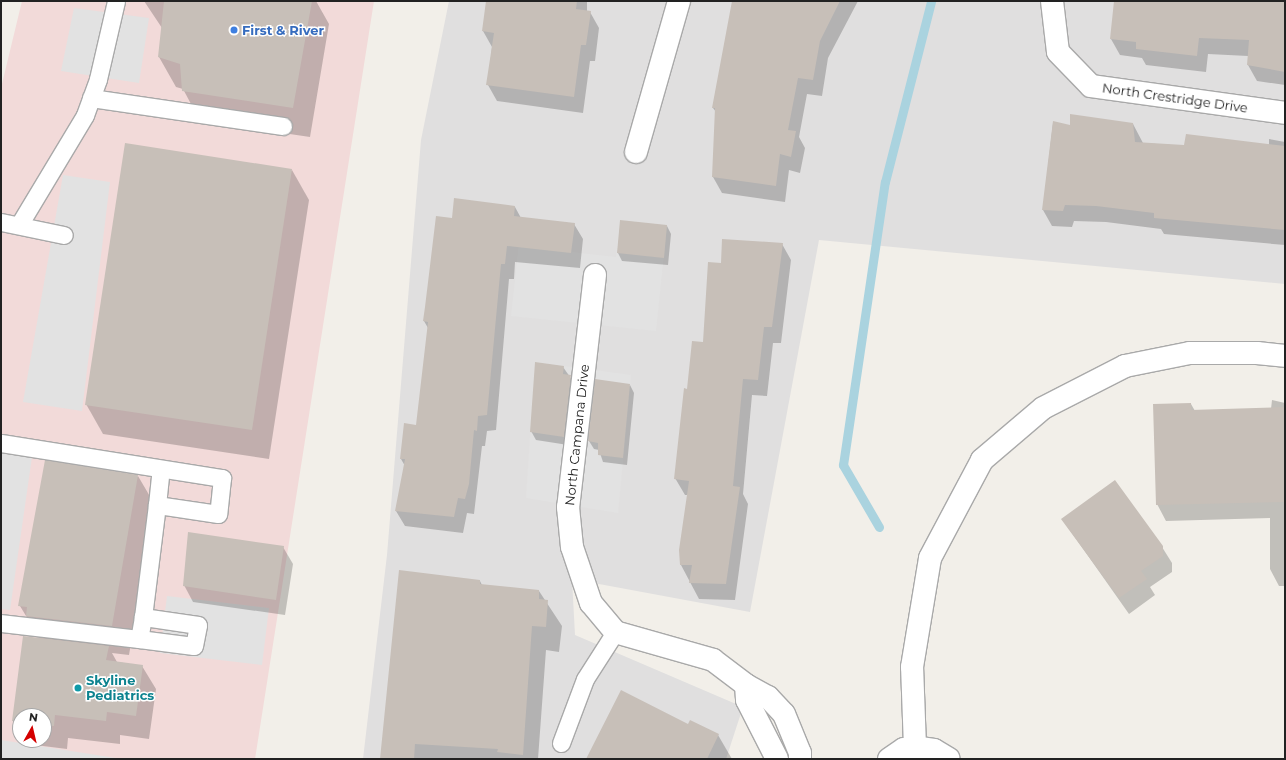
<!DOCTYPE html>
<style>
body{margin:0}
#map{position:relative;width:1286px;height:760px;overflow:hidden;background:#f2efe9;font-family:Montserrat,sans-serif}
div>[style]{position:absolute}
.residential>*{inset:0;background:#e0dfdf}
.commercial>*{inset:0;background:#f2dad9}
.parking>*{inset:0;background:#e2e2e2}
.shadow>*{inset:0;background:#0003}
.stream>*{height:9px;margin:-4.5px;padding:0 4.5px;transform-origin:4.5px;border-radius:4.5px;background:#aad3df}
.building>*{inset:0;background:#c7bfb8}
.roads{filter:drop-shadow(1px 0 #a9a9a9) drop-shadow(-1px 0 #a9a9a9) drop-shadow(0 1px #a9a9a9) drop-shadow(0 -1px #a9a9a9)}
.service>*{height:17px;margin:-8.5px;padding:0 8.5px;transform-origin:8.5px;border-radius:8.5px;background:#fff}
.minor>*{height:22px;margin:-11px;padding:0 11px;transform-origin:11px;border-radius:11px;background:#fff}
.dots>*{width:11px;height:11px;translate:-50% -50%;box-sizing:border-box;border:2px solid #fff;border-radius:50%}
span{translate:-50% -50%;white-space:nowrap;text-align:center;line-height:1.15;-webkit-text-stroke:3px #fff;paint-order:stroke}
.shop-label{font-size:13px;color:#366cbe;font-weight:700}
.left{translate:0 -50%;text-align:left}
.street-label{font-size:13px;color:#222}
.culture-label{font-size:13px;color:#0d838f;font-weight:700}
.frame{position:absolute;inset:0;border:2px solid #222;pointer-events:none}
.north{position:absolute;left:12px;top:708px;width:40px;height:40px;box-sizing:border-box;background:#fff;border:1px solid #a7a7a7;border-radius:50%;rotate:8deg;font-size:11px;font-weight:700;line-height:16px;text-align:center;color:#222}
.north::after{content:'';display:block;margin:auto;width:14px;height:18px;background:#d40000;clip-path:polygon(50% 0,100% 100%,50% 72%,0 100%)}
</style>
<div id="map">
<div class="residential">
<i style="clip-path:polygon(449px 1px,1285px 1px,1285px 284px,819px 240px,750px 612px,572px 579px,575px 635px,743px 707px,726px 759px,363px 759px,387px 555px,421px 140px)"></i>
</div>
<div class="commercial">
<i style="clip-path:polygon(evenodd,22px 1px,374px 1px,255px 759px,1px 759px,1px 88px,22px 1px,20px 716px,44px 716px,44px 740px,20px 740px,20px 716px)"></i>
</div>
<div class="parking">
<i style="clip-path:polygon(74px 8px,149px 18px,139px 83px,61px 71px)"></i>
<i style="clip-path:polygon(63px 175px,110px 182px,82px 411px,23px 402px)"></i>
<i style="clip-path:polygon(522px 217px,575px 223px,571px 252px,616px 257px,620px 220px,667px 225px,656px 331px,511px 316px)"></i>
<i style="clip-path:polygon(535px 362px,631px 375px,618px 513px,526px 498px)"></i>
<i style="clip-path:polygon(1px 438px,34px 443px,10px 610px,1px 609px)"></i>
<i style="clip-path:polygon(167px 596px,269px 608px,262px 665px,160px 653px)"></i>
<i style="clip-path:polygon(1px 740px,122px 759px,1px 759px)"></i>
</div>
<div class="shadow">
<i style="clip-path:polygon(144px 1px,316px 1px,329px 24px,310px 137px,200px 121px,183px 89px,176px 87px,159px 57px,162px 28px)"></i>
<i style="clip-path:polygon(487px 1px,587px 1px,587px 11px,590px 12px,599px 28px,595px 61px,590px 61px,583px 113px,497px 101px,488px 85px,492px 47px,483px 31px)"></i>
<i style="clip-path:polygon(749px 1px,858px 1px,828px 58px,822px 96px,807px 94px,799px 137px,805px 148px,800px 173px,789px 170px,785px 202px,722px 193px,713px 177px,716px 112px,713px 108px)"></i>
<i style="clip-path:polygon(1115px 1px,1285px 1px,1285px 85px,1257px 81px,1248px 65px,1248px 56px,1208px 54px,1206px 72px,1146px 65px,1142px 58px,1120px 55px,1111px 39px)"></i>
<i style="clip-path:polygon(1053px 123px,1071px 126px,1133px 124px,1143px 143px,1185px 146px,1269px 145px,1269px 139px,1285px 142px,1285px 245px,1164px 234px,1161px 229px,1106px 222px,1074px 221px,1072px 227px,1052px 226px,1043px 210px)"></i>
<i style="clip-path:polygon(292px 170px,309px 200px,269px 459px,103px 434px,86px 404px)"></i>
<i style="clip-path:polygon(515px 207px,521px 218px,574px 224px,583px 239px,580px 268px,515px 262px,514px 279px,509px 279px,496px 430px,487px 431px,485px 446px,482px 446px,474px 514px,467px 513px,463px 533px,405px 526px,396px 511px,405px 466px,401px 459px,417px 426px,428px 328px,424px 321px,453px 219px)"></i>
<i style="clip-path:polygon(667px 226px,671px 234px,668px 265px,622px 261px,618px 253px)"></i>
<i style="clip-path:polygon(782px 244px,791px 260px,781px 343px,773px 343px,767px 396px,752px 395px,743px 494px,748px 504px,735px 600px,699px 599px,681px 565px,688px 495px,685px 495px,675px 478px,688px 390px,704px 343px,722px 264px)"></i>
<i style="clip-path:polygon(563px 367px,575px 384px,568px 445px,536px 440px,531px 431px)"></i>
<i style="clip-path:polygon(630px 385px,634px 393px,627px 465px,603px 462px,599px 450px,594px 449px,589px 441px)"></i>
<i style="clip-path:polygon(1272px 400px,1285px 403px,1285px 586px,1279px 586px,1270px 569px,1270px 518px,1166px 521px,1157px 504px,1191px 404px,1195px 411px,1271px 409px)"></i>
<i style="clip-path:polygon(138px 476px,155px 505px,129px 655px,112px 653px,117px 662px,142px 666px,156px 689px,149px 739px,120px 735px,120px 744px,68px 738px,67px 749px,27px 744px,25px 740px,44px 740px,44px 716px,20px 716px,20px 732px,13px 721px,40px 639px,20px 606px)"></i>
<i style="clip-path:polygon(1062px 519px,1162px 547px,1172px 563px,1172px 572px,1150px 587px,1155px 595px,1129px 614px)"></i>
<i style="clip-path:polygon(283px 547px,293px 564px,285px 615px,193px 602px,184px 585px)"></i>
<i style="clip-path:polygon(480px 581px,482px 585px,539px 591px,562px 626px,559px 652px,546px 650px,538px 759px,381px 759px)"></i>
<i style="clip-path:polygon(688px 726px,718px 735px,732px 759px,587px 759px)"></i>
</div>
<div class="stream">
<i style="left:879px;top:527px;width:72px;rotate:-120.1deg"></i>
<i style="left:843px;top:465px;width:286px;rotate:-81.6deg"></i>
<i style="left:885px;top:182px;width:187px;rotate:-75.7deg"></i>
</div>
<div class="building">
<i style="clip-path:polygon(164px 1px,312px 1px,293px 108px,182px 91px,180px 64px,158px 57px)"></i>
<i style="clip-path:polygon(486px 1px,577px 1px,576px 9px,591px 11px,586px 45px,581px 45px,574px 97px,486px 85px,494px 33px,482px 31px)"></i>
<i style="clip-path:polygon(732px 1px,840px 1px,820px 41px,813px 80px,798px 78px,788px 130px,796px 131px,791px 157px,780px 154px,776px 186px,712px 177px,715px 108px,712px 108px)"></i>
<i style="clip-path:polygon(1114px 1px,1285px 1px,1285px 72px,1247px 65px,1249px 40px,1199px 38px,1197px 56px,1136px 49px,1136px 42px,1110px 39px)"></i>
<i style="clip-path:polygon(1070px 114px,1133px 123px,1135px 142px,1184px 145px,1186px 134px,1285px 146px,1285px 230px,1154px 218px,1154px 213px,1096px 206px,1065px 205px,1063px 211px,1042px 210px,1053px 121px,1070px 125px)"></i>
<i style="clip-path:polygon(125px 143px,292px 169px,252px 430px,85px 405px)"></i>
<i style="clip-path:polygon(454px 198px,515px 206px,514px 216px,575px 223px,571px 253px,507px 246px,505px 264px,501px 264px,487px 415px,478px 416px,477px 431px,474px 430px,469px 484px,465px 499px,458px 498px,454px 517px,395px 511px,405px 459px,400px 459px,404px 423px,416px 425px,428px 322px,423px 321px,425px 307px,436px 216px,452px 218px)"></i>
<i style="clip-path:polygon(620px 220px,667px 225px,664px 258px,617px 253px)"></i>
<i style="clip-path:polygon(722px 239px,783px 243px,772px 327px,764px 327px,758px 380px,743px 379px,733px 486px,740px 487px,726px 584px,689px 583px,692px 565px,680px 565px,679px 550px,689px 481px,674px 479px,684px 388px,687px 389px,692px 341px,703px 342px,708px 262px,721px 263px)"></i>
<i style="clip-path:polygon(535px 362px,564px 366px,563px 374px,571px 375px,564px 437px,530px 432px)"></i>
<i style="clip-path:polygon(595px 379px,630px 384px,623px 458px,598px 455px,598px 443px,588px 441px)"></i>
<i style="clip-path:polygon(1191px 403px,1191px 410px,1285px 407px,1285px 502px,1156px 505px,1153px 404px)"></i>
<i style="clip-path:polygon(45px 460px,138px 475px,112px 626px,26px 616px,27px 607px,18px 606px)"></i>
<i style="clip-path:polygon(1115px 480px,1163px 546px,1163px 556px,1141px 571px,1147px 579px,1119px 598px,1061px 519px)"></i>
<i style="clip-path:polygon(188px 532px,284px 546px,276px 600px,183px 586px)"></i>
<i style="clip-path:polygon(399px 570px,480px 580px,480px 584px,539px 590px,539px 599px,548px 600px,546px 627px,532px 626px,523px 755px,497px 752px,498px 749px,415px 744px,414px 759px,380px 759px)"></i>
<i style="clip-path:polygon(23px 636px,109px 646px,106px 660px,143px 665px,136px 716px,107px 712px,106px 721px,55px 715px,54px 726px,44px 725px,44px 716px,20px 716px,20px 722px,12px 721px)"></i>
<i style="clip-path:polygon(621px 690px,688px 724px,690px 720px,719px 734px,707px 759px,586px 759px)"></i>
</div>
<div class="roads">
<div class="service">
<i style="left:91px;top:98px;width:194px;rotate:8.3deg"></i>
<i style="left:1px;top:222px;width:64px;rotate:11.7deg"></i>
<i style="left:19px;top:225px;width:128px;rotate:-59deg"></i>
<i style="left:85px;top:115px;width:38px;rotate:-70deg"></i>
<i style="left:98px;top:79px;width:80px;rotate:-77deg"></i>
<i style="left:1px;top:443px;width:224px;rotate:9deg"></i>
<i style="left:222px;top:478px;width:36px;rotate:96deg"></i>
<i style="left:218px;top:514px;width:62px;rotate:-171.6deg"></i>
<i style="left:157px;top:505px;width:36px;rotate:-84deg"></i>
<i style="left:143px;top:617px;width:22px;rotate:100deg"></i>
<i style="left:139px;top:639px;width:55px;rotate:7.3deg"></i>
<i style="left:194px;top:646px;width:21px;rotate:-79deg"></i>
<i style="left:198px;top:625px;width:56px;rotate:-171.7deg"></i>
<i style="left:143px;top:617px;width:113px;rotate:-82.9deg"></i>
<i style="left:1px;top:623px;width:139px;rotate:6.6deg"></i>
<i style="left:561px;top:743px;width:68px;rotate:-69.4deg"></i>
<i style="left:585px;top:679px;width:56px;rotate:-57.4deg"></i>
</div>
<div class="minor">
<i style="left:1052px;top:1px;width:51px;rotate:83.3deg"></i>
<i style="left:1058px;top:52px;width:47px;rotate:45.9deg"></i>
<i style="left:1091px;top:86px;width:196px;rotate:7.9deg"></i>
<i style="left:636px;top:152px;width:157px;rotate:-74.1deg"></i>
<i style="left:595px;top:275px;width:234px;rotate:96.6deg"></i>
<i style="left:568px;top:507px;width:40px;rotate:84.3deg"></i>
<i style="left:572px;top:547px;width:59px;rotate:71.3deg"></i>
<i style="left:591px;top:603px;width:38px;rotate:50deg"></i>
<i style="left:615px;top:632px;width:102px;rotate:15.9deg"></i>
<i style="left:713px;top:660px;width:41px;rotate:37.1deg"></i>
<i style="left:746px;top:685px;width:25px;rotate:29deg"></i>
<i style="left:768px;top:697px;width:23px;rotate:47deg"></i>
<i style="left:784px;top:714px;width:42px;rotate:67.7deg"></i>
<i style="left:800px;top:753px;width:6px;rotate:90deg"></i>
<i style="left:746px;top:685px;width:15px;rotate:86deg"></i>
<i style="left:747px;top:700px;width:66px;rotate:63deg"></i>
<i style="left:915px;top:747px;width:80px;rotate:-92.1deg"></i>
<i style="left:912px;top:667px;width:110px;rotate:-80.6deg"></i>
<i style="left:930px;top:558px;width:111px;rotate:-62deg"></i>
<i style="left:982px;top:460px;width:80px;rotate:-40.4deg"></i>
<i style="left:1043px;top:408px;width:92px;rotate:-27.1deg"></i>
<i style="left:1125px;top:366px;width:66px;rotate:-11.3deg"></i>
<i style="left:1190px;top:353px;width:67px"></i>
<i style="left:1257px;top:353px;width:28px;rotate:6deg"></i>
<i style="left:889px;top:759px;width:18px;rotate:-34deg"></i>
<i style="left:904px;top:749px;width:11px;rotate:-10deg"></i>
<i style="left:915px;top:747px;width:19px;rotate:9deg"></i>
<i style="left:934px;top:750px;width:17px;rotate:31deg"></i>
</div>
</div>
<div class="dots">
<i style="left:234px;top:30px;background:#3f7fe0"></i>
<i style="left:78px;top:688px;background:#0f9aa8"></i>
</div>
<div class="shop-label">
<span class="left" style="left:242px;top:30px">First &amp; River</span>
</div>
<div class="street-label">
<span style="left:1175px;top:98px;rotate:8deg">North Crestridge Drive</span>
<span style="left:577px;top:435px;rotate:-84deg">North Campana Drive</span>
</div>
<div class="culture-label">
<span class="left" style="left:86px;top:688px">Skyline<br>Pediatrics</span>
</div>
<div class="frame"></div>
<div class="north">N</div>
</div>
